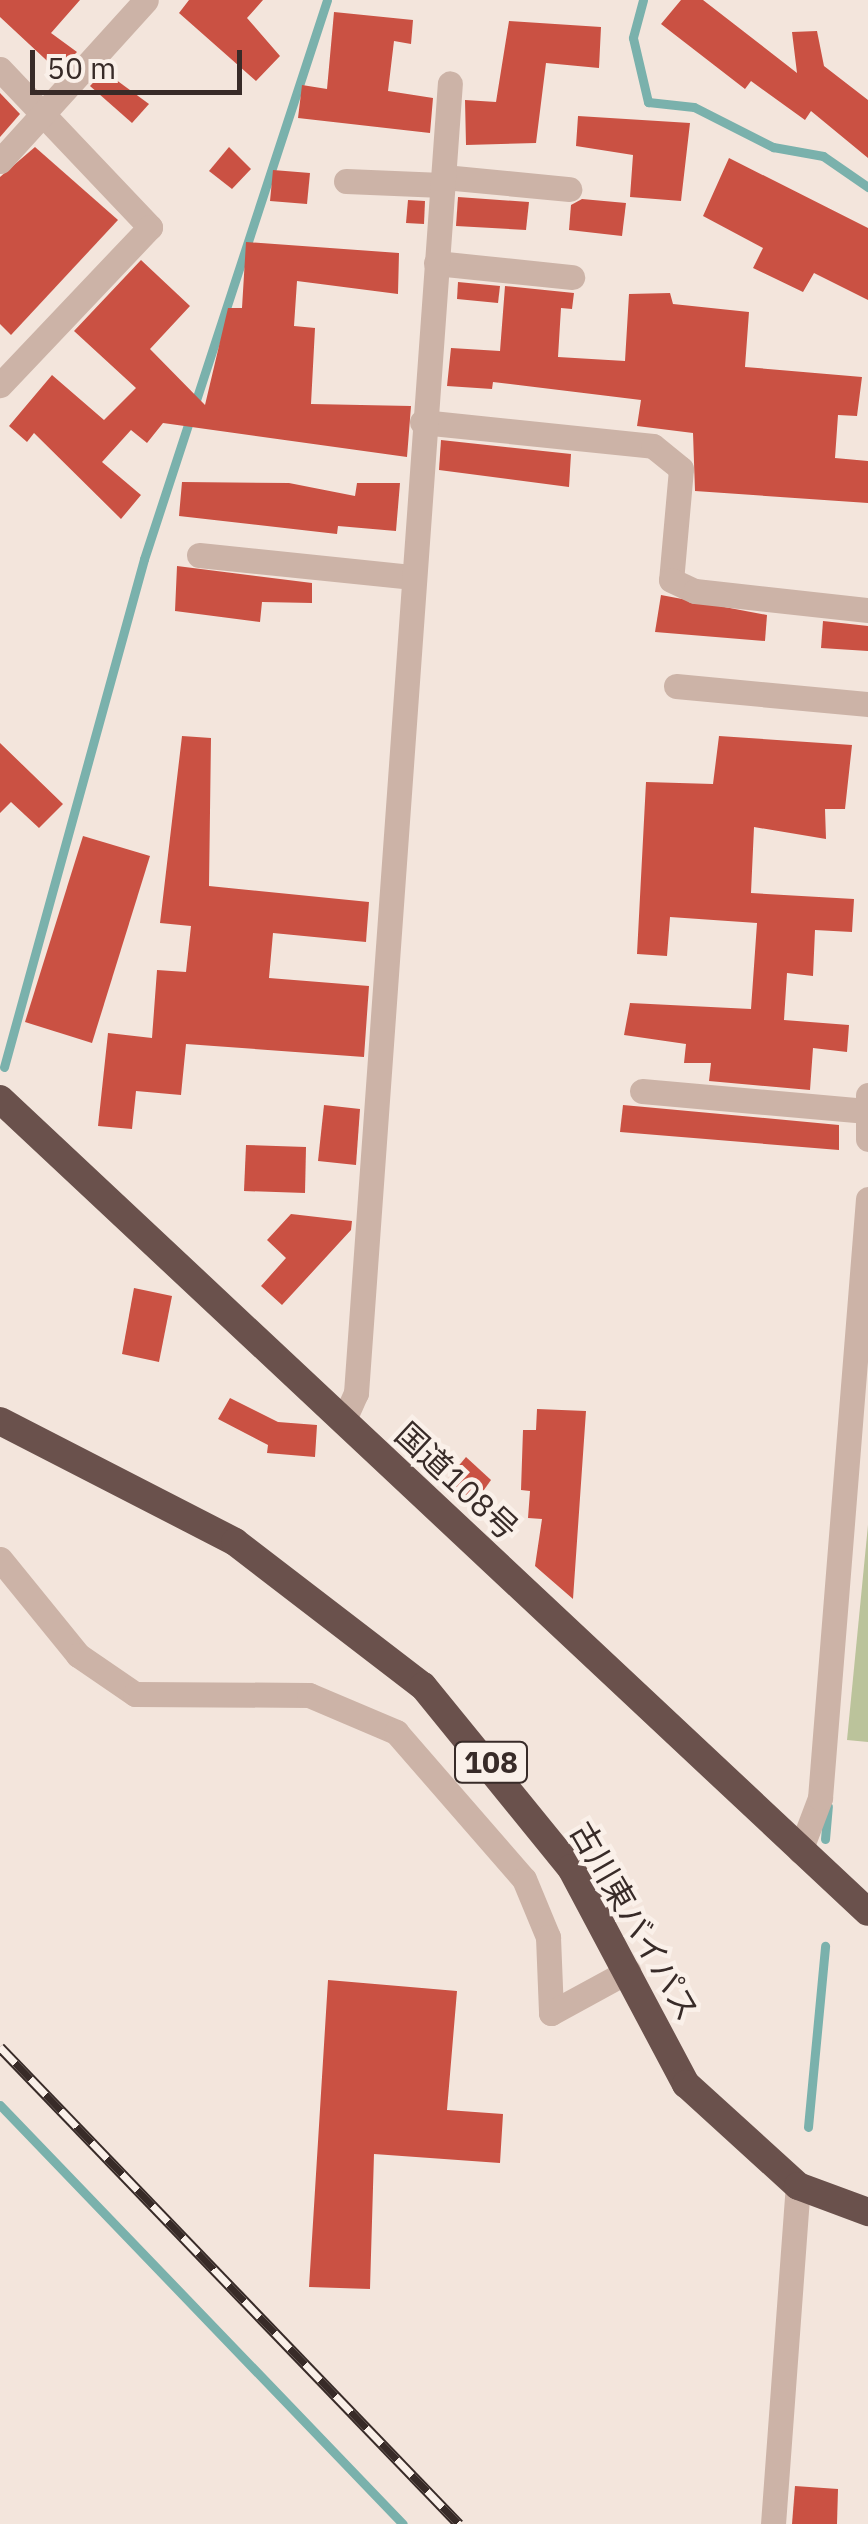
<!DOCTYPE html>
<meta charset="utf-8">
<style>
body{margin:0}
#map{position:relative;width:868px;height:2524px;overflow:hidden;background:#f3e5dc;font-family:"IBM Plex Sans","Noto Sans JP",sans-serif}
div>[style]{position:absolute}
.green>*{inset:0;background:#bbc39b}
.stream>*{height:9px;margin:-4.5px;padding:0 4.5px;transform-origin:4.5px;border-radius:4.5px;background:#7ab1ac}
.building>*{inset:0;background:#ca5143}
.minor>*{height:25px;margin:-12.5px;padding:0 12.5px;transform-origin:12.5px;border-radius:12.5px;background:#ccb3a7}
.trunk>*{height:28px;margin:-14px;padding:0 14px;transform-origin:14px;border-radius:14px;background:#6a514c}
.rail>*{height:11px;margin-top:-5.5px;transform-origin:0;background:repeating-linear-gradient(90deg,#faf0e9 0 22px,#382b28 0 44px);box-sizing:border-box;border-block:2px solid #382b28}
span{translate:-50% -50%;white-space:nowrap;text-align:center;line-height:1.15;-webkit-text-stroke:9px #faf0e9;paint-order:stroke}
.shield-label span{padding:2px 8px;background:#faf0e9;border:2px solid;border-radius:8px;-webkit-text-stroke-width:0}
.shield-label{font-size:30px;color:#382b28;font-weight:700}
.street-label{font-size:32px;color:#382b28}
.scale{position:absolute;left:30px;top:50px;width:212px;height:45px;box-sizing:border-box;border:5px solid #382b28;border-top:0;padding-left:12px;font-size:30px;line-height:35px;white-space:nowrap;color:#382b28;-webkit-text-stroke:8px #faf0e9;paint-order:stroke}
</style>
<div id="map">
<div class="green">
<i style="clip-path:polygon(868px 1525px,868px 1742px,847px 1740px)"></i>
</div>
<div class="stream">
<i style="left:643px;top:0;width:39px;rotate:105deg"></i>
<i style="left:633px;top:38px;width:66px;rotate:76.8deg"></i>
<i style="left:648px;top:102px;width:46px;rotate:6.2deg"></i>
<i style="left:694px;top:107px;width:89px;rotate:26.9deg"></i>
<i style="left:773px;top:147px;width:51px;rotate:10.2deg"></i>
<i style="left:823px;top:156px;width:55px;rotate:34.6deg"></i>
<i style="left:4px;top:1067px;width:527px;rotate:-74.59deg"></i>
<i style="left:144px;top:559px;width:588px;rotate:-71.87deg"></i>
<i style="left:825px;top:1839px;width:33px;rotate:-85deg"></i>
<i style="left:0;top:2105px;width:581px;rotate:46.12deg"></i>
<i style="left:808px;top:2127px;width:182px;rotate:-84.6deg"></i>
</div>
<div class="building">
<i style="clip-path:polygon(0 0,80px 0,51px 33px,77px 52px,58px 71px,0 17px)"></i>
<i style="clip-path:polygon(189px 0,263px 0,247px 18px,280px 56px,256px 81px,179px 13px)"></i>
<i style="clip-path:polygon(681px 0,703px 0,797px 73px,792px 32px,817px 31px,824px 66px,868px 100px,868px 158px,811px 111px,805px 120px,751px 81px,745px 89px,661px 24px)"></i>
<i style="clip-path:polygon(334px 12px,413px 20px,411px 44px,394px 41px,388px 91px,433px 98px,430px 133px,298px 118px,302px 85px,327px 89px)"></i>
<i style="clip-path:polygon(509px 21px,601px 27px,599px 68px,546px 63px,536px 143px,466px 145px,465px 100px,496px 102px)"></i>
<i style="clip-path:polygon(104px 71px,149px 104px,132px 123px,90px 86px)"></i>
<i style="clip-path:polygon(0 93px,20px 114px,0 137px)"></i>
<i style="clip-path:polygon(578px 116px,690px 123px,681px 201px,630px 197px,633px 155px,576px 146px)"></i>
<i style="clip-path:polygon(35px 147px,118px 220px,11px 335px,0 324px,0 177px)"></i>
<i style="clip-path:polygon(229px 147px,251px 169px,232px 189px,209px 171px)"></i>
<i style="clip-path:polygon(729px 158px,868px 228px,868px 300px,814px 273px,803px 292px,753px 268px,763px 248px,703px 216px)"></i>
<i style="clip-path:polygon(273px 170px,310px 173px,307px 204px,270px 201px)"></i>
<i style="clip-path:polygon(458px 197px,529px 202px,526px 230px,456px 226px)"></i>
<i style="clip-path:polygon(582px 199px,626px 203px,622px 236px,569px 230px,571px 205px)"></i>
<i style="clip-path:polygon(408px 200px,425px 201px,424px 224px,406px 223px)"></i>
<i style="clip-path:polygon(246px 242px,399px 253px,398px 294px,297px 281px,294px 326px,315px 328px,311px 404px,411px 406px,407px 457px,163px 423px,147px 443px,131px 430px,102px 462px,141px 495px,121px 519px,34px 433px,27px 442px,9px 426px,52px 375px,104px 420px,136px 388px,74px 331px,141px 260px,190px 306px,150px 349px,205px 405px,228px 308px,242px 308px)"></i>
<i style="clip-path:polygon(458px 282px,500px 286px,498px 303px,457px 299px)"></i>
<i style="clip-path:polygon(505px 286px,574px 293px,572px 309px,561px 308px,558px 357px,625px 361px,629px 294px,670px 293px,673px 304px,749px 312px,745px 367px,862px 377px,857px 416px,838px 415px,835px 458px,868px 461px,868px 503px,695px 491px,693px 433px,637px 426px,641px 400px,493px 382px,492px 389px,447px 386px,451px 348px,500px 351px)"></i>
<i style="clip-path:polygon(441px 440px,571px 454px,569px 487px,439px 470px)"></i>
<i style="clip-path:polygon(182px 482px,289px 483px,355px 496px,357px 483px,400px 483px,396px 531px,338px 526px,337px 534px,179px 516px)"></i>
<i style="clip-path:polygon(177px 566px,312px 583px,312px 603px,262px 602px,260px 622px,175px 611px)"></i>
<i style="clip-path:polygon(661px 595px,767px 615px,765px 641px,655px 632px)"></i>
<i style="clip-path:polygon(823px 621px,868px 626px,868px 651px,821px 648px)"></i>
<i style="clip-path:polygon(182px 736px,211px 738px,209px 886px,369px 902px,366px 942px,273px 933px,269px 978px,369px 986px,364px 1057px,186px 1044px,181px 1095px,136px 1091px,132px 1129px,98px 1126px,108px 1033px,152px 1038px,157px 970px,186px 972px,191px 926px,160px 923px)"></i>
<i style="clip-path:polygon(719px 736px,852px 745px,845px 809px,825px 809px,826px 839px,754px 827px,751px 893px,854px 899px,852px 932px,815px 930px,813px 976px,787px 973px,784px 1020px,849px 1025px,847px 1052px,813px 1048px,810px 1090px,709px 1081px,711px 1063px,684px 1063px,686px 1044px,624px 1035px,630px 1003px,751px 1009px,757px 923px,670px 917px,667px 956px,637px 954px,646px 782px,713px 784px)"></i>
<i style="clip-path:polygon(0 743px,63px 804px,39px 828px,11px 802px,0 813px)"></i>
<i style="clip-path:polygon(83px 836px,150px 856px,92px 1043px,25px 1022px)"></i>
<i style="clip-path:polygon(324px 1105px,360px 1109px,356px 1165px,318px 1161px)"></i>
<i style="clip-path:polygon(623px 1105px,839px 1125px,839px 1150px,620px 1132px)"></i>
<i style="clip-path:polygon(246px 1145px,306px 1147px,305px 1193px,244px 1191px)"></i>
<i style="clip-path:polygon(291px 1214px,352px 1221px,351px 1230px,282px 1305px,261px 1286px,286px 1258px,267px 1240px)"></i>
<i style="clip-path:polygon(134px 1288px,172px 1296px,159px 1362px,122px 1354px)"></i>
<i style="clip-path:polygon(230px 1398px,278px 1422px,317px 1425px,315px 1457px,267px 1453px,268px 1445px,218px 1419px)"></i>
<i style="clip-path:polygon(537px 1409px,586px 1411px,573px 1599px,535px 1566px,542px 1519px,528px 1518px,530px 1491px,521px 1490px,523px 1430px,536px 1430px)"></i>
<i style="clip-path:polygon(466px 1457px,491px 1480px,474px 1504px,447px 1480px)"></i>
<i style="clip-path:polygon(328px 1980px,457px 1991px,447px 2110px,503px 2114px,500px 2163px,374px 2154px,370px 2289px,309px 2287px)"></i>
<i style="clip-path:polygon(795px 2486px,838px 2489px,837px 2524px,792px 2524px)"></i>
</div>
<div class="minor">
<i style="left:0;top:69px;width:218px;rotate:46.5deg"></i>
<i style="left:150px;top:227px;width:218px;rotate:133.5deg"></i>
<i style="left:0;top:161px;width:217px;rotate:-47.8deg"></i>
<i style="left:444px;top:177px;width:126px;rotate:5.5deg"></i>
<i style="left:346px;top:181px;width:96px;rotate:2.4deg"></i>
<i style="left:436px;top:263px;width:137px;rotate:5.9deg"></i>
<i style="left:422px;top:422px;width:232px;rotate:5.9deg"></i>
<i style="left:653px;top:446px;width:36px;rotate:39deg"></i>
<i style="left:681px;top:469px;width:111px;rotate:95.1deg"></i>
<i style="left:671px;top:580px;width:26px;rotate:25deg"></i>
<i style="left:695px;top:591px;width:174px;rotate:6.3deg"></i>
<i style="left:199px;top:555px;width:213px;rotate:5.9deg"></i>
<i style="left:676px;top:686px;width:193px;rotate:5.4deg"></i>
<i style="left:642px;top:1091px;width:226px;rotate:5.1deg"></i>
<i style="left:868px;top:1095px;width:44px;rotate:90deg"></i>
<i style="left:343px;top:1422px;width:32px;rotate:-66deg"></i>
<i style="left:356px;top:1393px;width:1313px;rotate:-85.9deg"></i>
<i style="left:0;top:1559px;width:124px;rotate:50.9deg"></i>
<i style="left:78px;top:1655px;width:69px;rotate:34.4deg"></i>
<i style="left:135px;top:1694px;width:174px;rotate:0.3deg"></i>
<i style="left:309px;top:1695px;width:95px;rotate:23deg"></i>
<i style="left:396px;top:1732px;width:195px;rotate:49deg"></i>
<i style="left:524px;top:1879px;width:63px;rotate:67.5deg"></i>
<i style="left:548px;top:1937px;width:76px;rotate:87.7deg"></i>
<i style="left:551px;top:2013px;width:88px;rotate:-28.6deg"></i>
<i style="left:800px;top:1851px;width:57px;rotate:-69.3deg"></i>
<i style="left:820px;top:1798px;width:601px;rotate:-85.42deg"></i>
<i style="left:773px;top:2524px;width:339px;rotate:-85.8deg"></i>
</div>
<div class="trunk">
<i style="left:0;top:1099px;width:1189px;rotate:43.13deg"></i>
<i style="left:0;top:1421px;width:264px;rotate:27.2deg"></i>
<i style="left:235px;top:1542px;width:237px;rotate:37.5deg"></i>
<i style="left:423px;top:1686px;width:235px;rotate:50.9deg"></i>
<i style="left:571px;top:1868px;width:245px;rotate:62deg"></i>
<i style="left:686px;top:2084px;width:151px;rotate:42.3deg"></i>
<i style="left:798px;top:2186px;width:75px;rotate:20.4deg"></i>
</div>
<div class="rail">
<i style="left:0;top:2047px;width:662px;rotate:46.1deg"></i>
</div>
<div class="shield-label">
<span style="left:491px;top:1762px">108</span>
</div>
<div class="street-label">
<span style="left:457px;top:1481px;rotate:43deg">国道108号</span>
<span style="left:635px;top:1921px;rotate:60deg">古川東バイパス</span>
</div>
<div class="scale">50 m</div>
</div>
